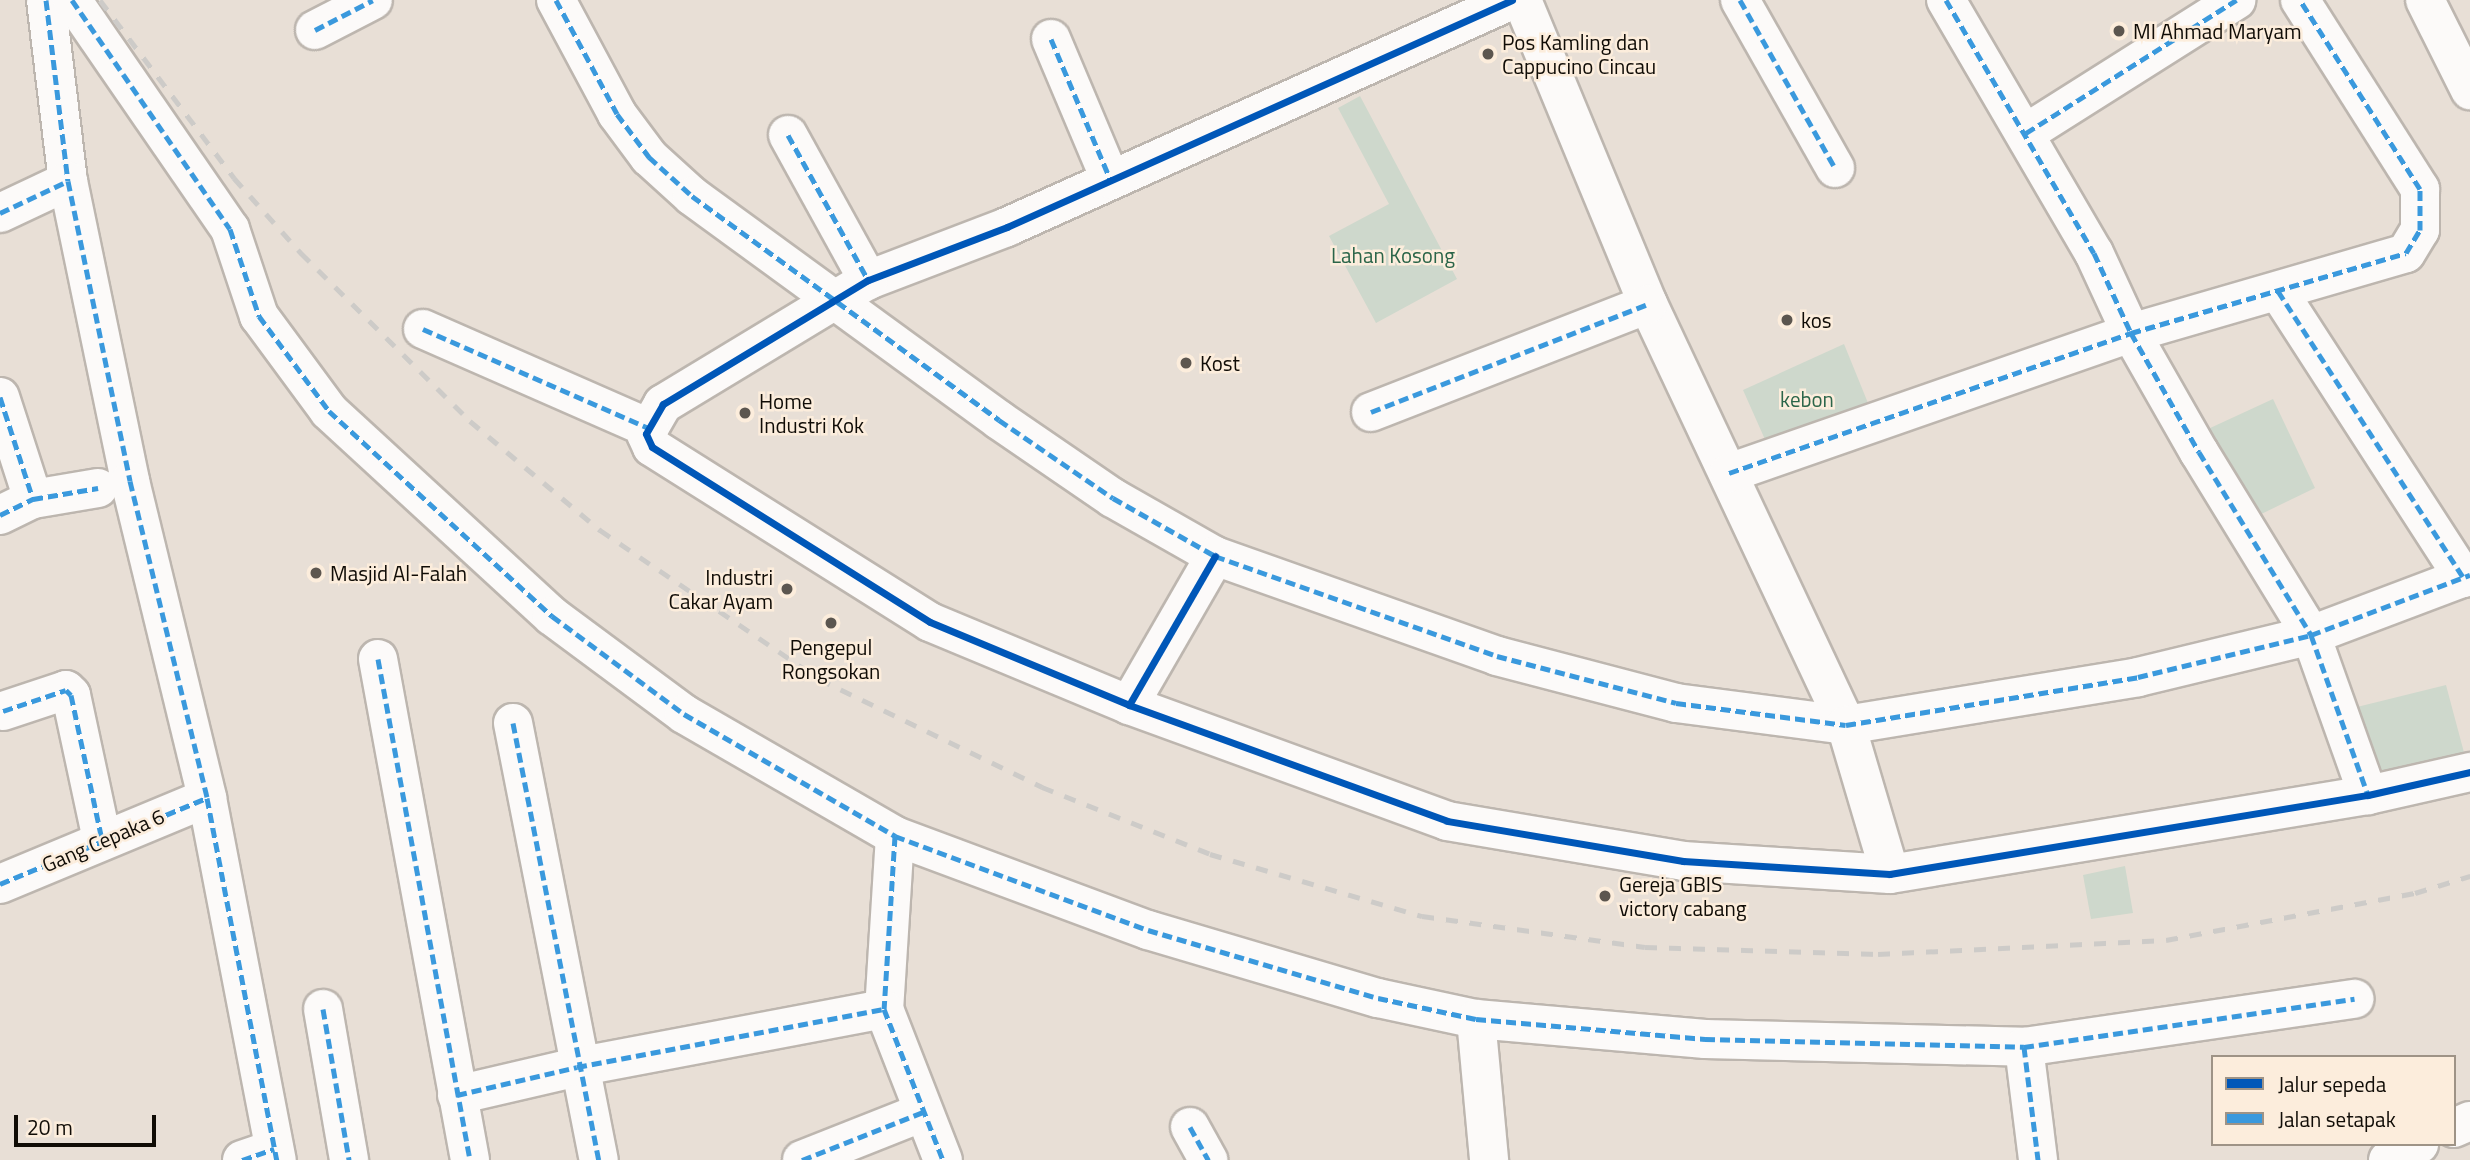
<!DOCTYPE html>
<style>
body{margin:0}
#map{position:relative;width:2470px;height:1160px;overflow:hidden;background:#e8dfd6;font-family:"Titillium Web",sans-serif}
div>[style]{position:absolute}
.green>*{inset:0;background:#ced8cc}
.roads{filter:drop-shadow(2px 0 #bdb6af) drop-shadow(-2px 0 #bdb6af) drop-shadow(0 2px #bdb6af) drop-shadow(0 -2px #bdb6af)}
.street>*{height:38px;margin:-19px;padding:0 19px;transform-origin:19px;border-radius:19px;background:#fcfaf9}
.rail>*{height:5px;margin-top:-2.5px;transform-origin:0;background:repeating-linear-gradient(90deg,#cdcbc8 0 12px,transparent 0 24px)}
.quiet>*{height:5px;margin-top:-2.5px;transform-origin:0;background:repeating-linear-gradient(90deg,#3a99dd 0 10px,transparent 0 15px)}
.cycleway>*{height:7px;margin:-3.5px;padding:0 3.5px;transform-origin:3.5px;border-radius:3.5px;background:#0057b8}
.dots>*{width:19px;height:19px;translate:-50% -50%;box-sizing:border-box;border:4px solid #fceddc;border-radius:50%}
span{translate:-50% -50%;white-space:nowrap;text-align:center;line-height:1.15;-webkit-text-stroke:5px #fceddc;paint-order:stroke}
.poi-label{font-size:21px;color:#100c06}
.left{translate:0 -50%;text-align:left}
.right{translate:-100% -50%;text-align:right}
.park-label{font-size:21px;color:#2b6549}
.street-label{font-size:21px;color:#100c06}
.legend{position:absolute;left:2211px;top:1055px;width:245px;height:91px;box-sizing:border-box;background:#fceddc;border:2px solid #9e9386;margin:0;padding:9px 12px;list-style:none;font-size:21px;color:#100c06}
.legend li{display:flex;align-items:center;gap:14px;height:35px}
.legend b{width:35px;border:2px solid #9e9386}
.scale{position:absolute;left:14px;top:1115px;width:142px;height:32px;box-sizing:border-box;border:4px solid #100c06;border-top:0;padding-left:9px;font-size:21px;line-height:24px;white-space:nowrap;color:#100c06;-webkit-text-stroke:5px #fceddc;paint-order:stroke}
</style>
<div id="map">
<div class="green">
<i style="clip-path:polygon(1360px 96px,1457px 279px,1376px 323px,1329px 236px,1389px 204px,1338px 108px)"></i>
<i style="clip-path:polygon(1844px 344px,1870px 408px,1771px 453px,1743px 390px)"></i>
<i style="clip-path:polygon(2273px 399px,2315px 488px,2251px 519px,2208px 429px)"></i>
<i style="clip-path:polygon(2446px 685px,2466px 760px,2373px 784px,2353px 708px)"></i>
<i style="clip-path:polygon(2125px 866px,2133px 913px,2091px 919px,2083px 875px)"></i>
</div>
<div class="roads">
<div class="street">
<i style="left:46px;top:0;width:182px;rotate:83.1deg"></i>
<i style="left:68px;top:181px;width:306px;rotate:78.3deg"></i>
<i style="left:130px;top:481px;width:326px;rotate:76.3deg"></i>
<i style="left:207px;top:798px;width:369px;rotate:79.1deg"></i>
<i style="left:72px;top:0;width:278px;rotate:55.4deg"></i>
<i style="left:230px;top:229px;width:92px;rotate:71.6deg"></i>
<i style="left:259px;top:316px;width:118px;rotate:53.6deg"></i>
<i style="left:329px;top:411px;width:303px;rotate:42.6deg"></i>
<i style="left:552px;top:616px;width:164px;rotate:36.6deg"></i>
<i style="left:684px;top:714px;width:244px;rotate:30deg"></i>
<i style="left:895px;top:836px;width:270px;rotate:20.4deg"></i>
<i style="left:1148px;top:930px;width:240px;rotate:16.5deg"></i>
<i style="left:1378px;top:998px;width:100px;rotate:12.1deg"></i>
<i style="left:1476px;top:1019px;width:230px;rotate:5deg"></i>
<i style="left:1705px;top:1039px;width:319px;rotate:1.4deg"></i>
<i style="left:2024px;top:1047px;width:334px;rotate:-8.3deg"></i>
<i style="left:556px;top:0;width:129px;rotate:61.8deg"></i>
<i style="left:617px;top:114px;width:54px;rotate:53.3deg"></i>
<i style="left:649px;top:157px;width:58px;rotate:42.2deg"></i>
<i style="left:692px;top:196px;width:380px;rotate:36.1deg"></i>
<i style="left:999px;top:420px;width:138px;rotate:34.4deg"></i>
<i style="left:1113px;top:498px;width:117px;rotate:29.6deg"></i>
<i style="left:1215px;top:556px;width:299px;rotate:19.5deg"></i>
<i style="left:1497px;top:656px;width:185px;rotate:14.7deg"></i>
<i style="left:1676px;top:703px;width:171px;rotate:7.4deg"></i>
<i style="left:1846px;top:725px;width:296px;rotate:-9.3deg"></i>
<i style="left:2138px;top:677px;width:178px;rotate:-13.6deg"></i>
<i style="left:2311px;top:635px;width:170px;rotate:-20.7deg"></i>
<i style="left:1512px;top:0;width:554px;rotate:155.8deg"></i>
<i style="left:1007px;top:227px;width:149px;rotate:159.1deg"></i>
<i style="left:868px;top:280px;width:240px;rotate:148.8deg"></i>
<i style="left:663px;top:404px;width:34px;rotate:120deg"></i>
<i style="left:646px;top:434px;width:14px;rotate:65deg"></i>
<i style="left:652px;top:447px;width:328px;rotate:32.2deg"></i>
<i style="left:930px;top:622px;width:216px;rotate:22.6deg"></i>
<i style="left:1129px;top:705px;width:338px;rotate:20deg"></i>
<i style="left:1447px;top:821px;width:239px;rotate:9.6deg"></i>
<i style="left:1683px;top:861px;width:207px;rotate:3.6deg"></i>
<i style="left:1890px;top:874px;width:484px;rotate:-9.4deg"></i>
<i style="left:2368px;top:795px;width:105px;rotate:-12.7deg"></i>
<i style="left:1522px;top:0;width:329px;rotate:67.5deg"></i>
<i style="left:1648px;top:304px;width:465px;rotate:64.8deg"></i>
<i style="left:1846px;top:725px;width:155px;rotate:73.5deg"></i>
<i style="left:1740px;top:0;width:193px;rotate:60.5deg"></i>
<i style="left:1946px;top:0;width:293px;rotate:59.7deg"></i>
<i style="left:2094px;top:253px;width:88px;rotate:65.2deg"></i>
<i style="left:2131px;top:333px;width:137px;rotate:60.3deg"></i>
<i style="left:2199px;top:452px;width:215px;rotate:58.5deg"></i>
<i style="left:2311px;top:635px;width:170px;rotate:70.4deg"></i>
<i style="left:2425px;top:0;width:101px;rotate:63.4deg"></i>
<i style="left:315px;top:30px;width:65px;rotate:-27.3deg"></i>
<i style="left:1051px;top:39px;width:152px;rotate:67.1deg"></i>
<i style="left:2026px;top:133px;width:249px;rotate:-32.3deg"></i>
<i style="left:788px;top:135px;width:166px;rotate:61.1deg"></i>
<i style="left:0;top:213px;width:75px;rotate:-25.2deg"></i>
<i style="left:2278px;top:291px;width:342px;rotate:57.1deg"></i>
<i style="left:423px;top:329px;width:247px;rotate:23.7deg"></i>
<i style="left:0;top:397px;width:107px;rotate:72.1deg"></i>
<i style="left:1371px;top:412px;width:297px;rotate:-21.3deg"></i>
<i style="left:1729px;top:473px;width:426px;rotate:-19.2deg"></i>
<i style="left:2131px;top:333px;width:286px;rotate:-16.2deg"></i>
<i style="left:2406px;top:253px;width:27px;rotate:-59deg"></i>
<i style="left:2420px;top:230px;width:41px;rotate:-90deg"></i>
<i style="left:2420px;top:189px;width:224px;rotate:-122.4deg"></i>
<i style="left:0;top:515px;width:37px;rotate:-26deg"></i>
<i style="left:33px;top:499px;width:66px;rotate:-9.6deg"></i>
<i style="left:378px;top:659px;width:509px;rotate:79.59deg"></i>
<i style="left:1129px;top:705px;width:172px;rotate:-60deg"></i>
<i style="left:3px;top:711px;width:66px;rotate:-18.4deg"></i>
<i style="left:66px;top:690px;width:7px;rotate:45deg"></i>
<i style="left:71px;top:695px;width:147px;rotate:77.9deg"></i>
<i style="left:513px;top:723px;width:445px;rotate:78.9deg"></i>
<i style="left:895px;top:836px;width:173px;rotate:93.6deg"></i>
<i style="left:884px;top:1009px;width:162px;rotate:68.7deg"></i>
<i style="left:0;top:884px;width:224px;rotate:-22.6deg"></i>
<i style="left:323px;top:1009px;width:153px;rotate:80.2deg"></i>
<i style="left:1476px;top:1019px;width:142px;rotate:84.7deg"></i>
<i style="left:2024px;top:1047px;width:114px;rotate:82.9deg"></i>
<i style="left:457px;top:1095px;width:123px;rotate:-13.1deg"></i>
<i style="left:577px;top:1067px;width:312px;rotate:-10.7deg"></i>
<i style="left:1190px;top:1127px;width:38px;rotate:61deg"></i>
<i style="left:2454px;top:1128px;width:17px;rotate:-24deg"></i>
<i style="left:242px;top:1160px;width:34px;rotate:-19deg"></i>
<i style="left:802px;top:1160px;width:130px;rotate:-21.6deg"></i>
<i style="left:2388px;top:1160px;width:35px;rotate:-27deg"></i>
</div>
</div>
<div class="rail">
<i style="left:100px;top:0;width:223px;rotate:53deg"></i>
<i style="left:234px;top:178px;width:101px;rotate:48.2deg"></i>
<i style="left:301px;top:253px;width:238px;rotate:44.8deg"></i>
<i style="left:470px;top:421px;width:170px;rotate:40deg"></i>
<i style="left:600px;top:530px;width:265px;rotate:34.2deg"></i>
<i style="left:819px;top:679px;width:248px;rotate:25.8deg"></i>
<i style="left:1042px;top:787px;width:181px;rotate:21.7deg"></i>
<i style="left:1210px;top:854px;width:221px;rotate:16.3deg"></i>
<i style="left:1422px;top:916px;width:225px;rotate:7.9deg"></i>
<i style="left:1645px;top:947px;width:233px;rotate:1.7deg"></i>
<i style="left:1878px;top:954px;width:288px;rotate:-2.8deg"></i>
<i style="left:2166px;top:940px;width:253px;rotate:-10.7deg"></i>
<i style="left:2415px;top:893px;width:58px;rotate:-17.2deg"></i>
</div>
<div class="quiet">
<i style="left:46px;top:0;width:182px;rotate:83.1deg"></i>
<i style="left:68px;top:181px;width:306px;rotate:78.3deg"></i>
<i style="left:130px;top:481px;width:326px;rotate:76.3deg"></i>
<i style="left:207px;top:798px;width:369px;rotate:79.1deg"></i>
<i style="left:72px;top:0;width:278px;rotate:55.4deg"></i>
<i style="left:230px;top:229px;width:92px;rotate:71.6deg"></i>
<i style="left:259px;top:316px;width:118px;rotate:53.6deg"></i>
<i style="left:329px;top:411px;width:303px;rotate:42.6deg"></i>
<i style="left:552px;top:616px;width:164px;rotate:36.6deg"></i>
<i style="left:684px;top:714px;width:244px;rotate:30deg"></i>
<i style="left:895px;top:836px;width:270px;rotate:20.4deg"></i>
<i style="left:1148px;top:930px;width:240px;rotate:16.5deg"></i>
<i style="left:1378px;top:998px;width:100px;rotate:12.1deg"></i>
<i style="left:1476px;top:1019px;width:230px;rotate:5deg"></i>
<i style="left:1705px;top:1039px;width:319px;rotate:1.4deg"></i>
<i style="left:2024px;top:1047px;width:334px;rotate:-8.3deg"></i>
<i style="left:556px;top:0;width:129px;rotate:61.8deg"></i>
<i style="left:617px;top:114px;width:54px;rotate:53.3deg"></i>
<i style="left:649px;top:157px;width:58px;rotate:42.2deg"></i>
<i style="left:692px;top:196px;width:380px;rotate:36.1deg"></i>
<i style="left:999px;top:420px;width:138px;rotate:34.4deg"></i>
<i style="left:1113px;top:498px;width:117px;rotate:29.6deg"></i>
<i style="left:1215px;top:556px;width:299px;rotate:19.5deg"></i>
<i style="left:1497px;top:656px;width:185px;rotate:14.7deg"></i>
<i style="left:1676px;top:703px;width:171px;rotate:7.4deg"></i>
<i style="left:1846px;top:725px;width:296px;rotate:-9.3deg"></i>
<i style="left:2138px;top:677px;width:178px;rotate:-13.6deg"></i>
<i style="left:2311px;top:635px;width:170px;rotate:-20.7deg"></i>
<i style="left:1740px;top:0;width:193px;rotate:60.5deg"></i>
<i style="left:1946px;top:0;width:293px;rotate:59.7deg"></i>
<i style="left:2094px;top:253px;width:88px;rotate:65.2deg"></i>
<i style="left:2131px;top:333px;width:137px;rotate:60.3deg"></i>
<i style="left:2199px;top:452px;width:215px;rotate:58.5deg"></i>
<i style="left:2311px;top:635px;width:170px;rotate:70.4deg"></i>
<i style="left:315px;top:30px;width:65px;rotate:-27.3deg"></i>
<i style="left:1051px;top:39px;width:152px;rotate:67.1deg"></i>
<i style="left:2026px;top:133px;width:249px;rotate:-32.3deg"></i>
<i style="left:788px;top:135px;width:166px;rotate:61.1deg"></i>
<i style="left:0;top:213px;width:75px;rotate:-25.2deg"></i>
<i style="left:2278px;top:291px;width:342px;rotate:57.1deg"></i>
<i style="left:423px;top:329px;width:247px;rotate:23.7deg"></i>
<i style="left:0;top:397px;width:107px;rotate:72.1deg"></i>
<i style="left:1371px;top:412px;width:297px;rotate:-21.3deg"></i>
<i style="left:1729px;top:473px;width:426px;rotate:-19.2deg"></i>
<i style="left:2131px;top:333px;width:286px;rotate:-16.2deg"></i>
<i style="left:2406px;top:253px;width:27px;rotate:-59deg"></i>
<i style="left:2420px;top:230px;width:41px;rotate:-90deg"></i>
<i style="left:2420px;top:189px;width:224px;rotate:-122.4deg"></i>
<i style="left:0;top:515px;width:37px;rotate:-26deg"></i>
<i style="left:33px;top:499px;width:66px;rotate:-9.6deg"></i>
<i style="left:378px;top:659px;width:509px;rotate:79.59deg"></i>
<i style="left:3px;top:711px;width:66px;rotate:-18.4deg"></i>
<i style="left:66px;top:690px;width:7px;rotate:45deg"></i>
<i style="left:71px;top:695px;width:147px;rotate:77.9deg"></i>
<i style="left:513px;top:723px;width:445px;rotate:78.9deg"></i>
<i style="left:895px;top:836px;width:173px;rotate:93.6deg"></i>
<i style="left:884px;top:1009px;width:162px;rotate:68.7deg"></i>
<i style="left:0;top:884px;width:224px;rotate:-22.6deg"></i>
<i style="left:323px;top:1009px;width:153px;rotate:80.2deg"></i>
<i style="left:2024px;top:1047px;width:114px;rotate:82.9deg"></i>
<i style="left:457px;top:1095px;width:123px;rotate:-13.1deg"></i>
<i style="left:577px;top:1067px;width:312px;rotate:-10.7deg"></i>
<i style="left:1190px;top:1127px;width:38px;rotate:61deg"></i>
<i style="left:242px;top:1160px;width:34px;rotate:-19deg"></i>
<i style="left:802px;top:1160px;width:130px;rotate:-21.6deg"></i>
</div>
<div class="cycleway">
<i style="left:1512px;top:0;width:554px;rotate:155.8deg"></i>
<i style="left:1007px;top:227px;width:149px;rotate:159.1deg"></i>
<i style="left:868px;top:280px;width:240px;rotate:148.8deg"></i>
<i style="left:663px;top:404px;width:34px;rotate:120deg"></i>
<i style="left:646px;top:434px;width:14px;rotate:65deg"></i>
<i style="left:652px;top:447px;width:328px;rotate:32.2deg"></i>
<i style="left:930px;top:622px;width:216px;rotate:22.6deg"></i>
<i style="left:1129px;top:705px;width:338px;rotate:20deg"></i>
<i style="left:1447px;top:821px;width:239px;rotate:9.6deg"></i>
<i style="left:1683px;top:861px;width:207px;rotate:3.6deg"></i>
<i style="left:1890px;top:874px;width:484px;rotate:-9.4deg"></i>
<i style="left:2368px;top:795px;width:105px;rotate:-12.7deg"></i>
<i style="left:1129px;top:705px;width:172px;rotate:-60deg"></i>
</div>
<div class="dots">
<i style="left:2119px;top:31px;background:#5c564f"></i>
<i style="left:1488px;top:54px;background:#5c564f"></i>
<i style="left:1787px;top:320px;background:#5c564f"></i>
<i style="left:1186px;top:363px;background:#5c564f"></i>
<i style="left:745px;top:413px;background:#5c564f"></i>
<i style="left:316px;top:573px;background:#5c564f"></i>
<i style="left:787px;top:589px;background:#5c564f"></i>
<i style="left:831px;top:623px;background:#5c564f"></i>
<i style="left:1605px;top:896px;background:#5c564f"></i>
</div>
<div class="poi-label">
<span class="left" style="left:2133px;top:31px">MI Ahmad Maryam</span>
<span class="left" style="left:1502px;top:54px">Pos Kamling dan<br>Cappucino Cincau</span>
<span class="left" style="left:1801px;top:320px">kos</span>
<span class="left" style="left:1200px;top:363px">Kost</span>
<span class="left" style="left:759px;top:413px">Home<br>Industri Kok</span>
<span class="left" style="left:330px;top:573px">Masjid Al-Falah</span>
<span class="right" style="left:773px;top:589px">Industri<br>Cakar Ayam</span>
<span style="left:831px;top:659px">Pengepul<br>Rongsokan</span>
<span class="left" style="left:1619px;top:896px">Gereja GBIS<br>victory cabang</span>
</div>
<div class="park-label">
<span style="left:1393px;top:255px">Lahan Kosong</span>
<span style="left:1807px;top:399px">kebon</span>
</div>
<div class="street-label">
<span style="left:103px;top:840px;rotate:-23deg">Gang Cepaka 6</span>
</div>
<ul class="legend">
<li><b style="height:9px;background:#0057b8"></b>Jalur sepeda</li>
<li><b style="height:9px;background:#3a99dd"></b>Jalan setapak</li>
</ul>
<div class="scale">20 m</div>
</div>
